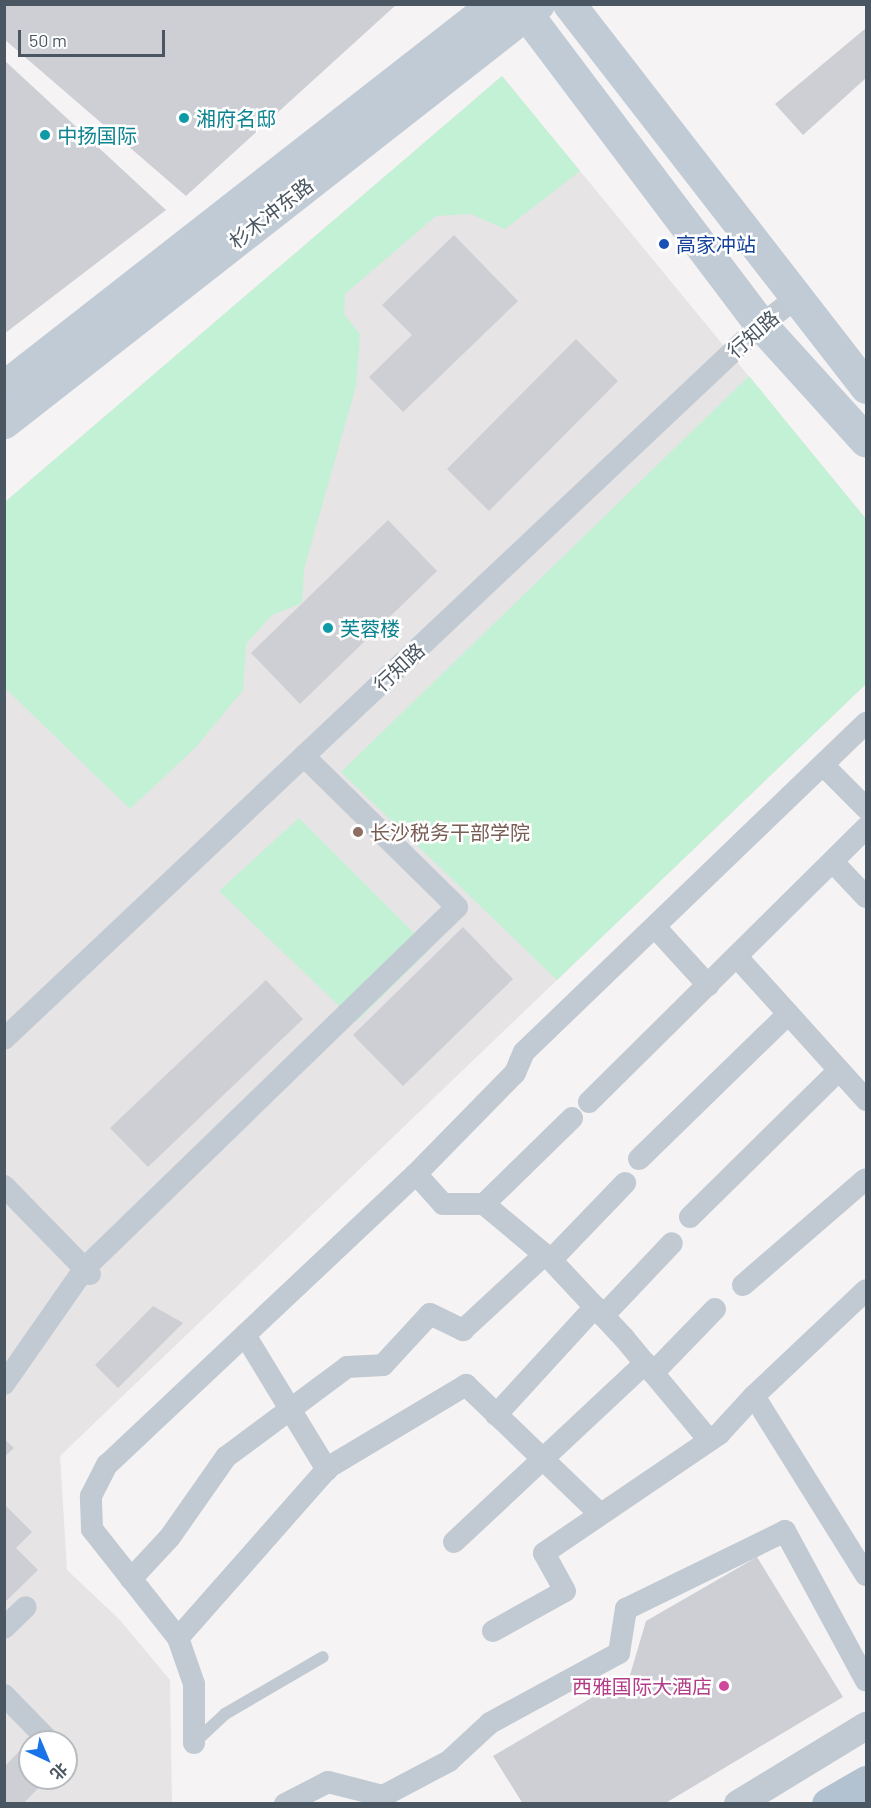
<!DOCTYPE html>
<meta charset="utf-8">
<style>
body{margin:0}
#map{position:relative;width:871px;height:1808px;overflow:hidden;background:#f5f3f3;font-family:Barlow,"Noto Sans SC",sans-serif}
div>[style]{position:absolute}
.education>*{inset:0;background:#e6e4e5}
.green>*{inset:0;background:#c3f1d5}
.building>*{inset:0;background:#cdcfd5}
.service>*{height:12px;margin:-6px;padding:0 6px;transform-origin:6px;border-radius:6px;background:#c1cad2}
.minor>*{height:22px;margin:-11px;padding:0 11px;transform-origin:11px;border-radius:11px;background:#c1cad2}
.tertiary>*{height:28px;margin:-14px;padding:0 14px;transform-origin:14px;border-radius:14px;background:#c1cad2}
.secondary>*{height:33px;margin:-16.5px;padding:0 16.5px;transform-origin:16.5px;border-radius:16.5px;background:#c1cbd6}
.primary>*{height:33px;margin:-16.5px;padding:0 16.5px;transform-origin:16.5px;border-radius:16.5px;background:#b3c2d1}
.dots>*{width:16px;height:16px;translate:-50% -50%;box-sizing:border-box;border:3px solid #fff;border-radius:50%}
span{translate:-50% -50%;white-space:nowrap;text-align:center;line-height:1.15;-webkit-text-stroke:5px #fff;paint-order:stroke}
.culture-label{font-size:20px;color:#0d838f}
.left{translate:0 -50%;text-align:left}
.street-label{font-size:20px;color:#4a5661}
.transit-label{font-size:20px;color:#164399}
.education-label{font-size:20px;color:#785e54}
.hotel-label{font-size:20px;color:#b23c85}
.right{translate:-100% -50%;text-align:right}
.frame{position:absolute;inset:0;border:6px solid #4a5661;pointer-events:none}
.north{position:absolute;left:18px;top:1730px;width:60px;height:60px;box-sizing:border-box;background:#fff;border:2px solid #b7bbc0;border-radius:50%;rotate:136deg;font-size:16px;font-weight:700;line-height:24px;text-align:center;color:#4a5661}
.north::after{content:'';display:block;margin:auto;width:21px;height:27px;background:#1a73e8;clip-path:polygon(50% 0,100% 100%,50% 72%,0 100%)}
.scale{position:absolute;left:18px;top:30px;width:147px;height:27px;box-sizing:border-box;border:3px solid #4a5661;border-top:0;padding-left:8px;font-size:18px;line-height:21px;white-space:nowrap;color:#4a5661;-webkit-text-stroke:4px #fff;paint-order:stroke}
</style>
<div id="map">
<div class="education">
<i style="clip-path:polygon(evenodd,502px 76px,866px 519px,866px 684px,60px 1456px,67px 1570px,119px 1619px,170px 1680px,172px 1803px,5px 1804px,5px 502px,502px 76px,30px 1742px,66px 1742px,66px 1778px,30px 1778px,30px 1742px)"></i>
</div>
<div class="green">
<i style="clip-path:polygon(502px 76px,580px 171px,505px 229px,471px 214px,436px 216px,345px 294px,344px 314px,360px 334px,356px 386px,304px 569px,302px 603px,272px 615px,246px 644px,243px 690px,196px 747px,130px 809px,5px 688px,5px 502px)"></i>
<i style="clip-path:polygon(749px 376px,866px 519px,866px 684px,557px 980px,341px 772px)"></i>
<i style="clip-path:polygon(299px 818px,430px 949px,356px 1022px,219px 891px)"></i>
</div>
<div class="building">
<i style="clip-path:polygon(4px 4px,397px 4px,186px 196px,4px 39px)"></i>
<i style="clip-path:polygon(866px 28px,866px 78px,803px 135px,775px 104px)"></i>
<i style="clip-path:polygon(4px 60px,166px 210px,4px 334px)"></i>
<i style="clip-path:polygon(454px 235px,518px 301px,403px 412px,369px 377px,412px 335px,382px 305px)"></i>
<i style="clip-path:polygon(576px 339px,618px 381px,489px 511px,447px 469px)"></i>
<i style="clip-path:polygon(388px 520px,437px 571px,300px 704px,251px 653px)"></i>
<i style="clip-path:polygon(463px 927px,513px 979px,403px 1086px,353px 1035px)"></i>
<i style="clip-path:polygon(266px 980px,303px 1019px,148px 1167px,110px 1128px)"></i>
<i style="clip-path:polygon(153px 1306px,183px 1323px,118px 1388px,95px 1365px)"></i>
<i style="clip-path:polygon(4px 1439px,14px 1448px,4px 1457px)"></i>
<i style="clip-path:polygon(4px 1504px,32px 1532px,16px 1548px,38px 1570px,4px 1603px)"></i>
<i style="clip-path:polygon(757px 1557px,843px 1697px,664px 1804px,523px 1804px,493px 1756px,630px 1675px,646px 1621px)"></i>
<i style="clip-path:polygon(26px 1744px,30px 1747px,30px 1778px,48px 1778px,23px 1804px,5px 1804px,5px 1766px)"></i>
</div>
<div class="service">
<i style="left:194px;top:1743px;width:42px;rotate:-43.1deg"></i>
<i style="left:225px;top:1714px;width:113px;rotate:-30.2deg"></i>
</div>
<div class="minor">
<i style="left:823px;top:765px;width:61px;rotate:45deg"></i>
<i style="left:833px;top:862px;width:48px;rotate:46.7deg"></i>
<i style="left:655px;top:927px;width:79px;rotate:47.6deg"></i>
<i style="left:737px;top:957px;width:193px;rotate:47.9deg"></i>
<i style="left:4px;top:1039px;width:1041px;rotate:-43.33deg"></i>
<i style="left:761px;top:325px;width:44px;rotate:-37.6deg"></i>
<i style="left:589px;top:1102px;width:390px;rotate:-44.7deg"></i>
<i style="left:639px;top:1159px;width:208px;rotate:-44.2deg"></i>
<i style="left:416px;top:1174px;width:40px;rotate:48deg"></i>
<i style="left:443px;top:1204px;width:41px"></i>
<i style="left:484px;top:1204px;width:87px;rotate:39.9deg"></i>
<i style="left:551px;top:1260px;width:107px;rotate:46.9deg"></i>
<i style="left:624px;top:1338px;width:133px;rotate:50.2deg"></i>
<i style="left:4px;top:1186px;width:123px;rotate:45.7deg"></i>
<i style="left:484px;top:1204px;width:123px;rotate:-44.3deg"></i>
<i style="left:690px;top:1217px;width:209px;rotate:-44.6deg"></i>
<i style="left:551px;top:1260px;width:107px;rotate:-46.1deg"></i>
<i style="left:743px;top:1285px;width:162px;rotate:-40.8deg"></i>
<i style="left:603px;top:1316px;width:100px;rotate:-46.6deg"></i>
<i style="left:245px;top:1335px;width:158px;rotate:58.7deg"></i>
<i style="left:653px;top:1373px;width:89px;rotate:-45.9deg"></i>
<i style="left:4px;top:1384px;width:141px;rotate:-55.1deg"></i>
<i style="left:85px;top:1268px;width:518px;rotate:-44.14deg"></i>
<i style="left:457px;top:907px;width:215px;rotate:-135.4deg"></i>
<i style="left:754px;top:1396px;width:154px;rotate:-43.4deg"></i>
<i style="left:496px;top:1415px;width:147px;rotate:-47.5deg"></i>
<i style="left:454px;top:1542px;width:262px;rotate:-43.1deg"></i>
<i style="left:131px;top:1579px;width:57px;rotate:-47.1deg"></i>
<i style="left:170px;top:1537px;width:98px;rotate:-55deg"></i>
<i style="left:226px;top:1457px;width:151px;rotate:-36.6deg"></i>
<i style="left:347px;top:1367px;width:36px;rotate:-3deg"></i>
<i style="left:383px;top:1365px;width:69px;rotate:-47.3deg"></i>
<i style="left:430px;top:1314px;width:37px;rotate:26deg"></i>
<i style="left:463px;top:1330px;width:110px;rotate:-42.8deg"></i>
<i style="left:4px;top:1628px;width:30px;rotate:-44deg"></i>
<i style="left:493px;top:1631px;width:82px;rotate:-29.1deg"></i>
<i style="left:565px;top:1591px;width:43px;rotate:-118.9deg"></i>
<i style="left:544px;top:1553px;width:212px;rotate:-34.2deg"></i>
<i style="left:719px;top:1434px;width:52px;rotate:-47.4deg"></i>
<i style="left:754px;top:1396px;width:211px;rotate:58deg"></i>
<i style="left:178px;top:1638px;width:228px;rotate:-48.6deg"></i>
<i style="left:329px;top:1467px;width:160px;rotate:-30.9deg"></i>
<i style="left:466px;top:1385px;width:186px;rotate:43.9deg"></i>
<i style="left:4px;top:1695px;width:66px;rotate:45.6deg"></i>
<i style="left:194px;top:1743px;width:59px;rotate:-90deg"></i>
<i style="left:194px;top:1684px;width:49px;rotate:-109.2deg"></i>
<i style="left:178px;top:1638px;width:139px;rotate:-128.3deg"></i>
<i style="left:92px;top:1529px;width:33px;rotate:-92deg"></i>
<i style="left:91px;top:1496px;width:35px;rotate:-63deg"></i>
<i style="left:107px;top:1465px;width:424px;rotate:-43.3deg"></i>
<i style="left:416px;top:1174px;width:141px;rotate:-45.6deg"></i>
<i style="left:515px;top:1073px;width:23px;rotate:-67deg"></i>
<i style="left:524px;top:1052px;width:475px;rotate:-43.9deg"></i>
<i style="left:285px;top:1804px;width:48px;rotate:-27.1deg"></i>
<i style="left:328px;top:1782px;width:57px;rotate:14.3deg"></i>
<i style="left:383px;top:1796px;width:75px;rotate:-27.9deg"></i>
<i style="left:449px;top:1761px;width:56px;rotate:-42.8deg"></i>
<i style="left:490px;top:1723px;width:147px;rotate:-28.5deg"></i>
<i style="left:619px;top:1653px;width:45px;rotate:-81deg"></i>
<i style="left:626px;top:1609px;width:177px;rotate:-26.1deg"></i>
<i style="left:785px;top:1531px;width:170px;rotate:61.6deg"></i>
</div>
<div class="tertiary">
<i style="left:738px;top:1804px;width:150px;rotate:-31.4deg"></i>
</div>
<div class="secondary">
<i style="left:519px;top:4px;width:402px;rotate:53deg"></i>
<i style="left:761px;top:325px;width:156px;rotate:47.8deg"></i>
<i style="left:569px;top:4px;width:485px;rotate:52.2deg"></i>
<i style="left:4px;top:387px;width:622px;rotate:-38.01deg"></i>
<i style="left:4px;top:422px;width:678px;rotate:-38.05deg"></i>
</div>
<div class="primary">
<i style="left:828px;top:1804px;width:44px;rotate:-30.1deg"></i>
</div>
<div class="dots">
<i style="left:184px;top:118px;background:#0f9aa8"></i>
<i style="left:45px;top:135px;background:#0f9aa8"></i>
<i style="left:664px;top:244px;background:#1a4fb4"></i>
<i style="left:328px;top:628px;background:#0f9aa8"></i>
<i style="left:358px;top:832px;background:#8d6e63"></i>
<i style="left:724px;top:1686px;background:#d1479c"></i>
</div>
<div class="culture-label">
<span class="left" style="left:196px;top:118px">湘府名邸</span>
<span class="left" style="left:57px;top:135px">中扬国际</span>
<span class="left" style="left:340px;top:628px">芙蓉楼</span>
</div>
<div class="street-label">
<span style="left:271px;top:213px;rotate:-38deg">杉木冲东路</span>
<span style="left:753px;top:334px;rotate:-41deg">行知路</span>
<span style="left:399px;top:667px;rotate:-43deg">行知路</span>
</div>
<div class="transit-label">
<span class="left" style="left:676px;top:244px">高家冲站</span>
</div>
<div class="education-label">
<span class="left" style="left:370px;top:832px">长沙税务干部学院</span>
</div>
<div class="hotel-label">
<span class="right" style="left:712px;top:1686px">西雅国际大酒店</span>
</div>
<div class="frame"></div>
<div class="north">北</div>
<div class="scale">50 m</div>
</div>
